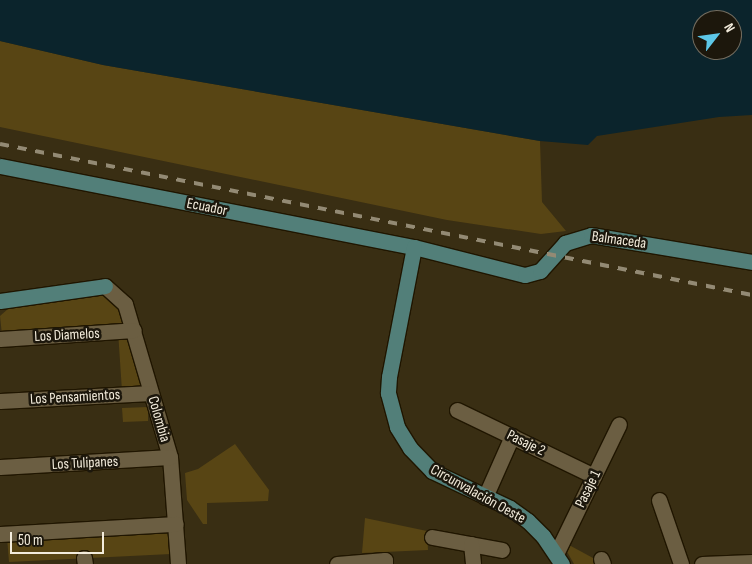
<!DOCTYPE html>
<meta charset="utf-8">
<style>
body{margin:0}
#map{position:relative;width:752px;height:564px;overflow:hidden;background:#392e13;font-family:"Sofia Sans Condensed",sans-serif}
div>[style]{position:absolute}
.green>*{inset:0;background:#584514}
.water>*{inset:0;background:#0b242c}
.roads{filter:drop-shadow(1px 0 #201600) drop-shadow(-1px 0 #201600) drop-shadow(0 1px #201600) drop-shadow(0 -1px #201600)}
.street>*{height:15px;margin:-7.5px;padding:0 7.5px;transform-origin:7.5px;border-radius:7.5px;background:#6b5e42}
.secondary>*{height:15px;margin:-7.5px;padding:0 7.5px;transform-origin:7.5px;border-radius:7.5px;background:#527f79}
.rail>*{height:4px;margin-top:-2px;transform-origin:0;background:repeating-linear-gradient(90deg,#938a74 0 9px,transparent 0 18px)}
span{translate:-50% -50%;white-space:nowrap;text-align:center;line-height:1.15;-webkit-text-stroke:5px #1c170c;paint-order:stroke}
.street-label{font-size:15px;color:#f3ecdc}
.north{position:absolute;left:692px;top:10px;width:50px;height:50px;box-sizing:border-box;background:#1c170c;border:1px solid #726c5f;border-radius:50%;rotate:60deg;font-size:14px;font-weight:700;line-height:20px;text-align:center;color:#f3ecdc}
.north::after{content:'';display:block;margin:auto;width:18px;height:22px;background:#5dc7e8;clip-path:polygon(50% 0,100% 100%,50% 72%,0 100%)}
.scale{position:absolute;left:10px;top:532px;width:94px;height:22px;box-sizing:border-box;border:2px solid #f3ecdc;border-top:0;padding-left:6px;font-size:15px;line-height:18px;white-space:nowrap;color:#f3ecdc;-webkit-text-stroke:4px #1c170c;paint-order:stroke}
</style>
<div id="map">
<div class="green">
<i style="clip-path:polygon(0 41px,103px 65px,540px 141px,542px 202px,566px 231px,541px 234px,447px 220px,0 127px)"></i>
<i style="clip-path:polygon(107px 295px,125px 312px,146px 390px,122px 391px,118px 331px,2px 335px,0 316px,9px 308px)"></i>
<i style="clip-path:polygon(148px 407px,148px 421px,123px 422px,122px 408px)"></i>
<i style="clip-path:polygon(235px 444px,269px 490px,268px 501px,207px 503px,207px 524px,203px 524px,187px 500px,185px 473px,198px 469px)"></i>
<i style="clip-path:polygon(365px 518px,427px 531px,428px 550px,362px 553px)"></i>
<i style="clip-path:polygon(169px 531px,171px 554px,9px 562px,7px 537px)"></i>
<i style="clip-path:polygon(569px 545px,593px 558px,597px 564px,574px 564px,566px 550px)"></i>
</div>
<div class="water">
<i style="clip-path:polygon(evenodd,0 0,752px 0,752px 115px,719px 117px,597px 136px,588px 145px,540px 141px,103px 65px,0 41px,0 0,702px 20px,732px 20px,732px 50px,702px 50px,702px 20px)"></i>
</div>
<div class="roads">
<div class="street">
<i style="left:105px;top:286px;width:27px;rotate:42deg"></i>
<i style="left:125px;top:304px;width:159px;rotate:73.6deg"></i>
<i style="left:170px;top:457px;width:107px;rotate:85.7deg"></i>
<i style="left:0;top:339px;width:134px;rotate:-3.8deg"></i>
<i style="left:0;top:401px;width:151px;rotate:-3deg"></i>
<i style="left:457px;top:410px;width:152px;rotate:25.7deg"></i>
<i style="left:0;top:467px;width:170px;rotate:-3.4deg"></i>
<i style="left:485px;top:497px;width:67px;rotate:-66.1deg"></i>
<i style="left:659px;top:500px;width:68px;rotate:71deg"></i>
<i style="left:0;top:534px;width:176px;rotate:-3.3deg"></i>
<i style="left:432px;top:537px;width:71px;rotate:10.5deg"></i>
<i style="left:471px;top:544px;width:20px;rotate:84deg"></i>
<i style="left:556px;top:554px;width:144px;rotate:-64.1deg"></i>
<i style="left:84px;top:558px;width:6px;rotate:81deg"></i>
<i style="left:601px;top:559px;width:5px;rotate:68deg"></i>
<i style="left:337px;top:564px;width:48px;rotate:-4.8deg"></i>
<i style="left:385px;top:560px;width:4px;rotate:90deg"></i>
<i style="left:702px;top:564px;width:50px;rotate:-2.3deg"></i>
</div>
<div class="secondary">
<i style="left:0;top:166px;width:422px;rotate:11.1deg"></i>
<i style="left:414px;top:247px;width:114px;rotate:14.2deg"></i>
<i style="left:525px;top:275px;width:16px;rotate:-15deg"></i>
<i style="left:540px;top:271px;width:38px;rotate:-48deg"></i>
<i style="left:565px;top:243px;width:27px;rotate:-17deg"></i>
<i style="left:591px;top:235px;width:163px;rotate:9.5deg"></i>
<i style="left:414px;top:247px;width:132px;rotate:100.9deg"></i>
<i style="left:389px;top:377px;width:16px;rotate:94deg"></i>
<i style="left:388px;top:393px;width:35px;rotate:75deg"></i>
<i style="left:397px;top:427px;width:25px;rotate:58deg"></i>
<i style="left:410px;top:448px;width:32px;rotate:46deg"></i>
<i style="left:432px;top:471px;width:86px;rotate:25.4deg"></i>
<i style="left:510px;top:508px;width:22px;rotate:36deg"></i>
<i style="left:528px;top:521px;width:21px;rotate:45deg"></i>
<i style="left:543px;top:536px;width:34px;rotate:56deg"></i>
<i style="left:0;top:301px;width:106px;rotate:-8.1deg"></i>
</div>
</div>
<div class="rail">
<i style="left:0;top:144px;width:767px;rotate:11.35deg"></i>
</div>
<div class="street-label">
<span style="left:207px;top:207px;rotate:11deg">Ecuador</span>
<span style="left:619px;top:240px;rotate:8deg">Balmaceda</span>
<span style="left:67px;top:335px;rotate:-3deg">Los Diamelos</span>
<span style="left:75px;top:397px;rotate:-3deg">Los Pensamientos</span>
<span style="left:159px;top:419px;rotate:74deg">Colombia</span>
<span style="left:526px;top:443px;rotate:26deg">Pasaje 2</span>
<span style="left:85px;top:463px;rotate:-3deg">Los Tulipanes</span>
<span style="left:588px;top:489px;rotate:-64deg">Pasaje 1</span>
<span style="left:478px;top:494px;rotate:29deg">Circunvalación Oeste</span>
</div>
<div class="north">N</div>
<div class="scale">50 m</div>
</div>
